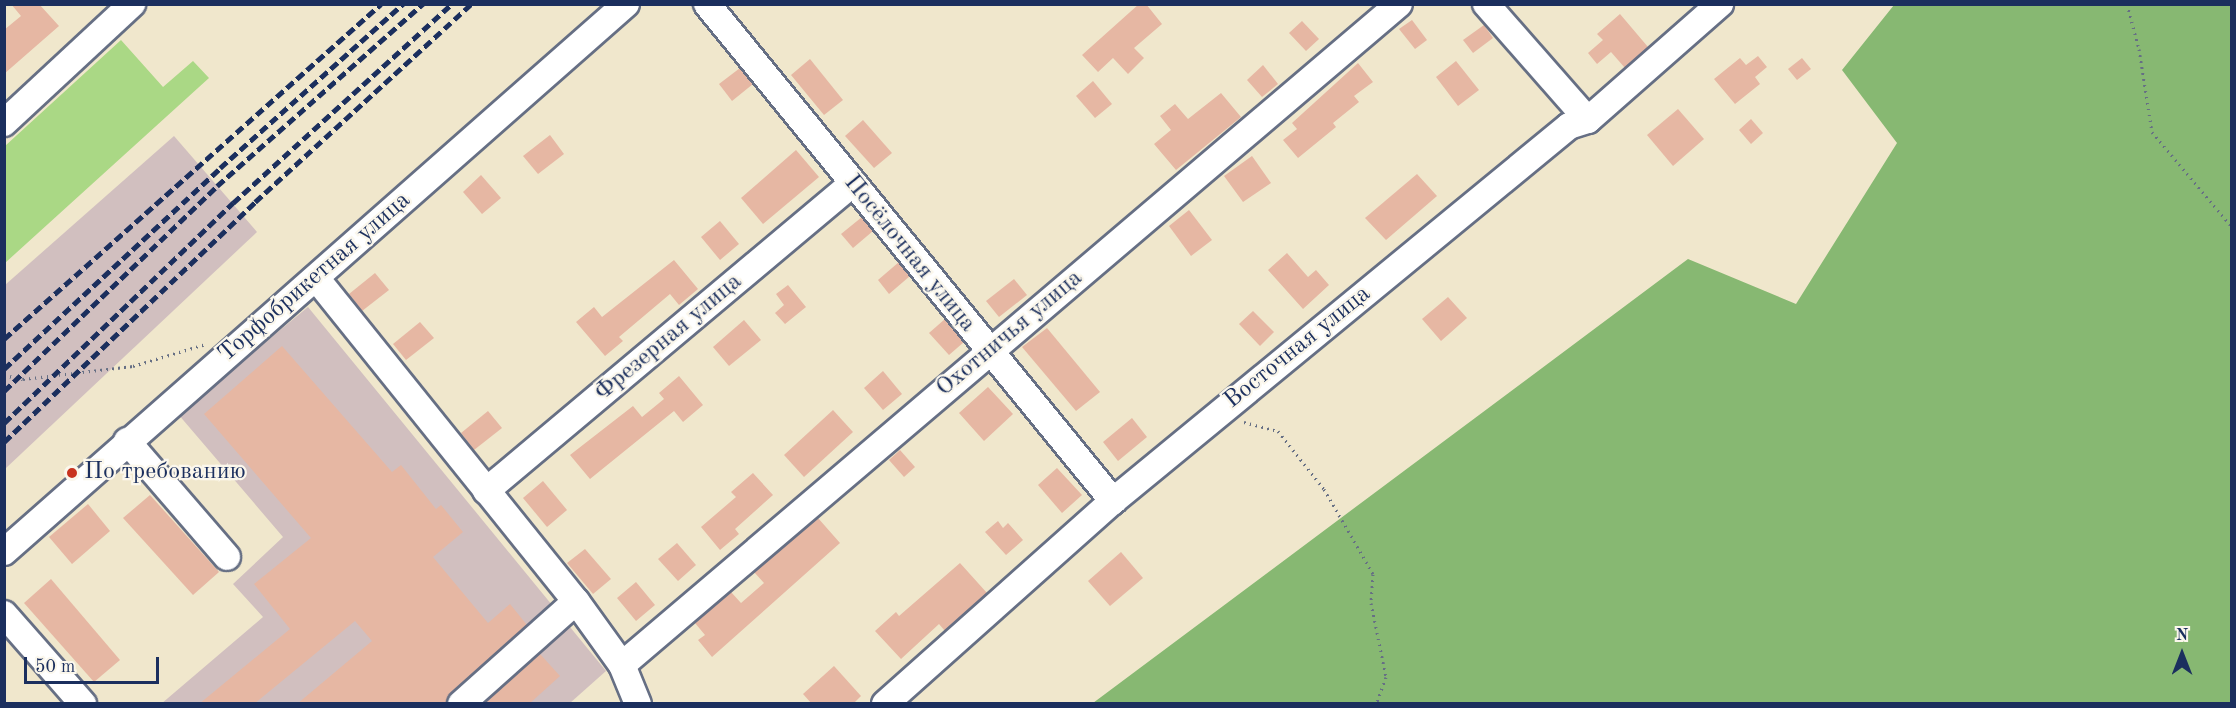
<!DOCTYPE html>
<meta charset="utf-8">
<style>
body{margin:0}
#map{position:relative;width:2236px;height:708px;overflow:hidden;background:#f0e7cc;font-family:"Old Standard TT",serif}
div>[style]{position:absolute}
.industrial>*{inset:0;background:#d1bfbf}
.green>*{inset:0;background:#aad885}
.forest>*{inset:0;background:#87b872}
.building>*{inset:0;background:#e6b7a3}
.path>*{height:3px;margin-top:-1.5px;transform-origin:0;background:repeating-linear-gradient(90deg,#666f84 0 1.5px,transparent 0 6px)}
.roads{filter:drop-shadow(2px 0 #666f84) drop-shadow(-2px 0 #666f84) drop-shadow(0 2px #666f84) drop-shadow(0 -2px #666f84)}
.minor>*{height:26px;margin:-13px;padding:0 13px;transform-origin:13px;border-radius:13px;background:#fff}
.rail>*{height:4.5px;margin-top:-2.25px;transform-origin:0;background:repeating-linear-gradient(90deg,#1b2f5e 0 9px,transparent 0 13.5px)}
.dots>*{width:16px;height:16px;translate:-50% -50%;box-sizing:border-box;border:3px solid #fbf7ec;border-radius:50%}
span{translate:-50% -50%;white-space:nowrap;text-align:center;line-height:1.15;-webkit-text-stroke:4.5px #fbf7ec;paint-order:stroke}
.street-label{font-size:24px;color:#1b2f5e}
.poi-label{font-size:24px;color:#1b2f5e}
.left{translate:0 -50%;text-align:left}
.frame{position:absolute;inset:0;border:6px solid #1b2f5e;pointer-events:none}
.north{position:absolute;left:2152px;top:624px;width:60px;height:60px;-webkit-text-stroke:4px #fbf7ec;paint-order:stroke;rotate:0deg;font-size:16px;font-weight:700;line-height:24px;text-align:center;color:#1b2f5e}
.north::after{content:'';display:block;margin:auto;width:21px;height:27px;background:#1b2f5e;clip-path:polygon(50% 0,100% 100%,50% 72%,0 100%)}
.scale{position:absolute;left:24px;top:657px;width:135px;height:27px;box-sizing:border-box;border:3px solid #1b2f5e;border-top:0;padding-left:8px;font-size:18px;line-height:21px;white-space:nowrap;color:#1b2f5e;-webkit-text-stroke:4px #fbf7ec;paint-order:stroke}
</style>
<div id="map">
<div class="industrial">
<i style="clip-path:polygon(174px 136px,257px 232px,5px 469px,5px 285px)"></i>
<i style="clip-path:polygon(308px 307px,606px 671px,570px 703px,161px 704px,263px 617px,233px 584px,283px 537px,178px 414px)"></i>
</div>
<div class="green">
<i style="clip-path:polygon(121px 40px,163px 87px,193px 61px,209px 78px,5px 263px,5px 146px)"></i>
</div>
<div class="forest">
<i style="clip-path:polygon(1894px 5px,2231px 5px,2231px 703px,1093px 703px,1688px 259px,1796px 304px,1897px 143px,1842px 70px)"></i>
</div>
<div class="building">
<i style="clip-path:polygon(11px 4px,39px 4px,59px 26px,4px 74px,4px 30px,21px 16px)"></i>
<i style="clip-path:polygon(1139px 4px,1146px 4px,1162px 24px,1134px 48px,1144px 58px,1128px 74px,1113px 58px,1098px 72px,1082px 55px)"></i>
<i style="clip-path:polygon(1620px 14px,1648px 47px,1625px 68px,1611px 52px,1597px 64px,1588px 53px,1603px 40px,1597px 34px)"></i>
<i style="clip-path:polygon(1412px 20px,1427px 40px,1415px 49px,1399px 29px)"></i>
<i style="clip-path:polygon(1302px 21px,1319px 39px,1306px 51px,1289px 33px)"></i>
<i style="clip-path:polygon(1484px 25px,1493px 38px,1473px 53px,1463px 40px)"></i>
<i style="clip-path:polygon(1758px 56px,1767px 67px,1755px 77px,1760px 84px,1735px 104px,1714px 79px,1740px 58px,1746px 65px)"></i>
<i style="clip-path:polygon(1802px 58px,1811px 69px,1797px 80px,1788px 69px)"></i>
<i style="clip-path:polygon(810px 59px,843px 100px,824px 115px,791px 75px)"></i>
<i style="clip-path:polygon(1456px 61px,1479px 90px,1458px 106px,1436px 77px)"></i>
<i style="clip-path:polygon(1358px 63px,1373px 82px,1354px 96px,1359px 102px,1333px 123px,1336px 127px,1298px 158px,1283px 140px,1297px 129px,1292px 123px)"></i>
<i style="clip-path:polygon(1263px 65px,1278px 84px,1262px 97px,1247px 80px)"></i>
<i style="clip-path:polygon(740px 68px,753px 84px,732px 101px,719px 84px)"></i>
<i style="clip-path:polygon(1093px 81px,1112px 104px,1095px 118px,1076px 96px)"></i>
<i style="clip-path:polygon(1221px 93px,1241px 117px,1176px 170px,1154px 144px,1171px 130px,1160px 116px,1175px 104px,1188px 119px)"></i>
<i style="clip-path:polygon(1678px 109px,1704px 139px,1673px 166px,1647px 135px)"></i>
<i style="clip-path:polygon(1751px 119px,1763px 133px,1751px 144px,1739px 130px)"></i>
<i style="clip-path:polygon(863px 120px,892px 153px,874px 168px,845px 136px)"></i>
<i style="clip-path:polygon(550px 135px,564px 154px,538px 174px,523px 156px)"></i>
<i style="clip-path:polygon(796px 150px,819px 177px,763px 224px,741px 198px)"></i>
<i style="clip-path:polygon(1252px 156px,1271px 183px,1243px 202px,1224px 176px)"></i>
<i style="clip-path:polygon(1417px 174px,1437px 196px,1386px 240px,1365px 218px)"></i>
<i style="clip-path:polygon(481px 175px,501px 198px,482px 214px,463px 192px)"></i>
<i style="clip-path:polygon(1189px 210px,1212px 240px,1191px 256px,1169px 226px)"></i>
<i style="clip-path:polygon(862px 217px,873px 231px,853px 248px,841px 234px)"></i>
<i style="clip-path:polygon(720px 221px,739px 244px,720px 260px,701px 237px)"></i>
<i style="clip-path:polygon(1287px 253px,1308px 277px,1316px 270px,1329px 285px,1303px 309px,1268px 270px)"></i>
<i style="clip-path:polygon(674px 260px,698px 289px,679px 305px,670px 294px,619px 337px,623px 341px,605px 356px,576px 322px,594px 307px,602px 317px)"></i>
<i style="clip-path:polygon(899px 262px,910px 276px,889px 294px,878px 280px)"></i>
<i style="clip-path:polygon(375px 273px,389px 290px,362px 311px,349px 294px)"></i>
<i style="clip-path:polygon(1014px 279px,1027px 295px,999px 317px,986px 301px)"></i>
<i style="clip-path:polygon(788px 285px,806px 307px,785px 324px,775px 313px,784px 305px,776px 294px)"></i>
<i style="clip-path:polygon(1448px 297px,1467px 318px,1441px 341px,1422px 319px)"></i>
<i style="clip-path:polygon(1253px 311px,1274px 332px,1260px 346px,1239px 324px)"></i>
<i style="clip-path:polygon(945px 319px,964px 342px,949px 355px,929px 333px)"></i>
<i style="clip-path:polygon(744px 320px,761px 340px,729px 366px,713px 347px)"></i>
<i style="clip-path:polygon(420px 322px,434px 338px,406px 360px,393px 344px)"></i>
<i style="clip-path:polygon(1047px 328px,1100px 392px,1076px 411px,1022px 347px)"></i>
<i style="clip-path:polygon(282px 346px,392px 472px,401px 465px,436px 509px,441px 505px,463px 532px,433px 557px,488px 623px,510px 604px,527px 625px,451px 693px,446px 704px,297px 704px,372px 641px,355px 621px,254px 704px,199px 704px,290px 629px,254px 584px,311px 538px,204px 414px)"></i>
<i style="clip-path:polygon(883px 371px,902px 394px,883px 410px,864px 388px)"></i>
<i style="clip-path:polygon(679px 376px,703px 405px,683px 422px,674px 411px,590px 479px,570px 455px,633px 406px,642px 417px,664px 399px,659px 393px)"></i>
<i style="clip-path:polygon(988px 387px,1013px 414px,984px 441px,959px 413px)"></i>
<i style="clip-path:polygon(833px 410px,853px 432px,804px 477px,784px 455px)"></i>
<i style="clip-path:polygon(488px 411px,502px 428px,474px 450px,461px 433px)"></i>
<i style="clip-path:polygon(1132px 418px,1147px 437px,1118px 461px,1103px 442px)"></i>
<i style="clip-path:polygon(900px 450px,915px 467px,904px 477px,889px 460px)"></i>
<i style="clip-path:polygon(1057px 468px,1082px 495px,1062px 513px,1038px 485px)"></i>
<i style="clip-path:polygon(753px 473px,773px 495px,735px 529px,739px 534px,720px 550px,701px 527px,736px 497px,731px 492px)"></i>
<i style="clip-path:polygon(543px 481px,567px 510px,547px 527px,523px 498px)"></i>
<i style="clip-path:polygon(150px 495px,219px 572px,193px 595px,123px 518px)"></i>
<i style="clip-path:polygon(88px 504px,110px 531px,72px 564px,49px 537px)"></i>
<i style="clip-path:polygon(818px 518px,840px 543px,712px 657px,698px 640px,705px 635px,695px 623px,731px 592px,741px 603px,764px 583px,754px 572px)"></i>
<i style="clip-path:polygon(998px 521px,1003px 528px,1008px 523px,1023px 540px,1006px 555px,985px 532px)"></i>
<i style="clip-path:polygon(677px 543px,696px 565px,678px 581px,658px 559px)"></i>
<i style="clip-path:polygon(585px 549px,611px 579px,593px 594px,567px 563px)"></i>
<i style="clip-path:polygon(1121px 552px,1143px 578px,1110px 606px,1088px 581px)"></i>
<i style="clip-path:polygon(960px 563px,987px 593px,945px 631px,939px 624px,901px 659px,875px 631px,896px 612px,899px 616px)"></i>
<i style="clip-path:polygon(51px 579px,120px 660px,94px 682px,24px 603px)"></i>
<i style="clip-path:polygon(636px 582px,655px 605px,636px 621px,617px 598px)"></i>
<i style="clip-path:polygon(540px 654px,560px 676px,529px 704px,484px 704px)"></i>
<i style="clip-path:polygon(834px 666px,861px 696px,853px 704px,812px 704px,803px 694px)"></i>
</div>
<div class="path">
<i style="left:2127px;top:4px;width:47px;rotate:75.1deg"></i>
<i style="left:2139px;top:49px;width:84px;rotate:81.1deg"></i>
<i style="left:2152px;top:132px;width:124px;rotate:49.9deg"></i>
<i style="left:4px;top:375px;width:19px;rotate:12deg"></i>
<i style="left:23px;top:379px;width:111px;rotate:-6.7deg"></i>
<i style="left:133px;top:366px;width:76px;rotate:-16.8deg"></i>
<i style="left:1244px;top:422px;width:35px;rotate:15deg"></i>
<i style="left:1278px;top:431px;width:74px;rotate:51.6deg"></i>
<i style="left:1324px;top:489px;width:98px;rotate:60deg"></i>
<i style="left:1373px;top:574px;width:29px;rotate:94deg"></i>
<i style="left:1371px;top:603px;width:76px;rotate:78.5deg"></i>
<i style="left:1386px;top:677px;width:29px;rotate:110deg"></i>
</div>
<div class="roads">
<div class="minor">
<i style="left:707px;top:4px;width:642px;rotate:50.75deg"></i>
<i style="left:1486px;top:4px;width:154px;rotate:48.7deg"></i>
<i style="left:4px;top:123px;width:175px;rotate:-42.9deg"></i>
<i style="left:316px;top:278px;width:415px;rotate:51.2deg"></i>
<i style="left:576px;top:601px;width:79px;rotate:54.3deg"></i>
<i style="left:622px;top:665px;width:42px;rotate:67.7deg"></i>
<i style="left:127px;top:441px;width:153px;rotate:49.2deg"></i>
<i style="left:486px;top:491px;width:478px;rotate:-40deg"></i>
<i style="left:4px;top:552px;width:829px;rotate:-41.38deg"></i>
<i style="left:4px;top:614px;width:120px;rotate:48.7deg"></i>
<i style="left:622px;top:665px;width:1020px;rotate:-40.39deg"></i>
<i style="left:461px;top:704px;width:154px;rotate:-41.8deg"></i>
<i style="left:885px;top:704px;width:305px;rotate:-41.7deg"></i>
<i style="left:1113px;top:501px;width:590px;rotate:-39.43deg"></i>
<i style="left:1569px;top:126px;width:20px;rotate:-18deg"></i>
<i style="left:1588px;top:120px;width:176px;rotate:-41.3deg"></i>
</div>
</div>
<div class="rail">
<i style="left:4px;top:339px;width:504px;rotate:-41.62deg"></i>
<i style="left:4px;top:369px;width:295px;rotate:-42.9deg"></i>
<i style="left:220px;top:168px;width:246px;rotate:-41.9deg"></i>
<i style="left:4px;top:391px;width:296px;rotate:-43.9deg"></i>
<i style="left:217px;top:186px;width:275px;rotate:-41.5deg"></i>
<i style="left:4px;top:423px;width:318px;rotate:-43.9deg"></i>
<i style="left:233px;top:203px;width:296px;rotate:-42.3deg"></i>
<i style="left:4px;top:442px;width:347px;rotate:-43.7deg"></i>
<i style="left:255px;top:202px;width:293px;rotate:-42.5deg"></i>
</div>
<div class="dots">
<i style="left:72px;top:473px;background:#c8321e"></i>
</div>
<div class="street-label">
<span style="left:909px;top:254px;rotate:51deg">Посёлочная улица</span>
<span style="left:315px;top:278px;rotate:-41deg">Торфобрикетная улица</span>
<span style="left:1010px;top:334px;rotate:-40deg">Охотничья улица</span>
<span style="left:669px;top:338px;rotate:-40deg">Фрезерная улица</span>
<span style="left:1298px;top:348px;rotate:-39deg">Восточная улица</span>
</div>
<div class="poi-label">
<span class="left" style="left:84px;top:473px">По требованию</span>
</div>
<div class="frame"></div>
<div class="north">N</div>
<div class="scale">50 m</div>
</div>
